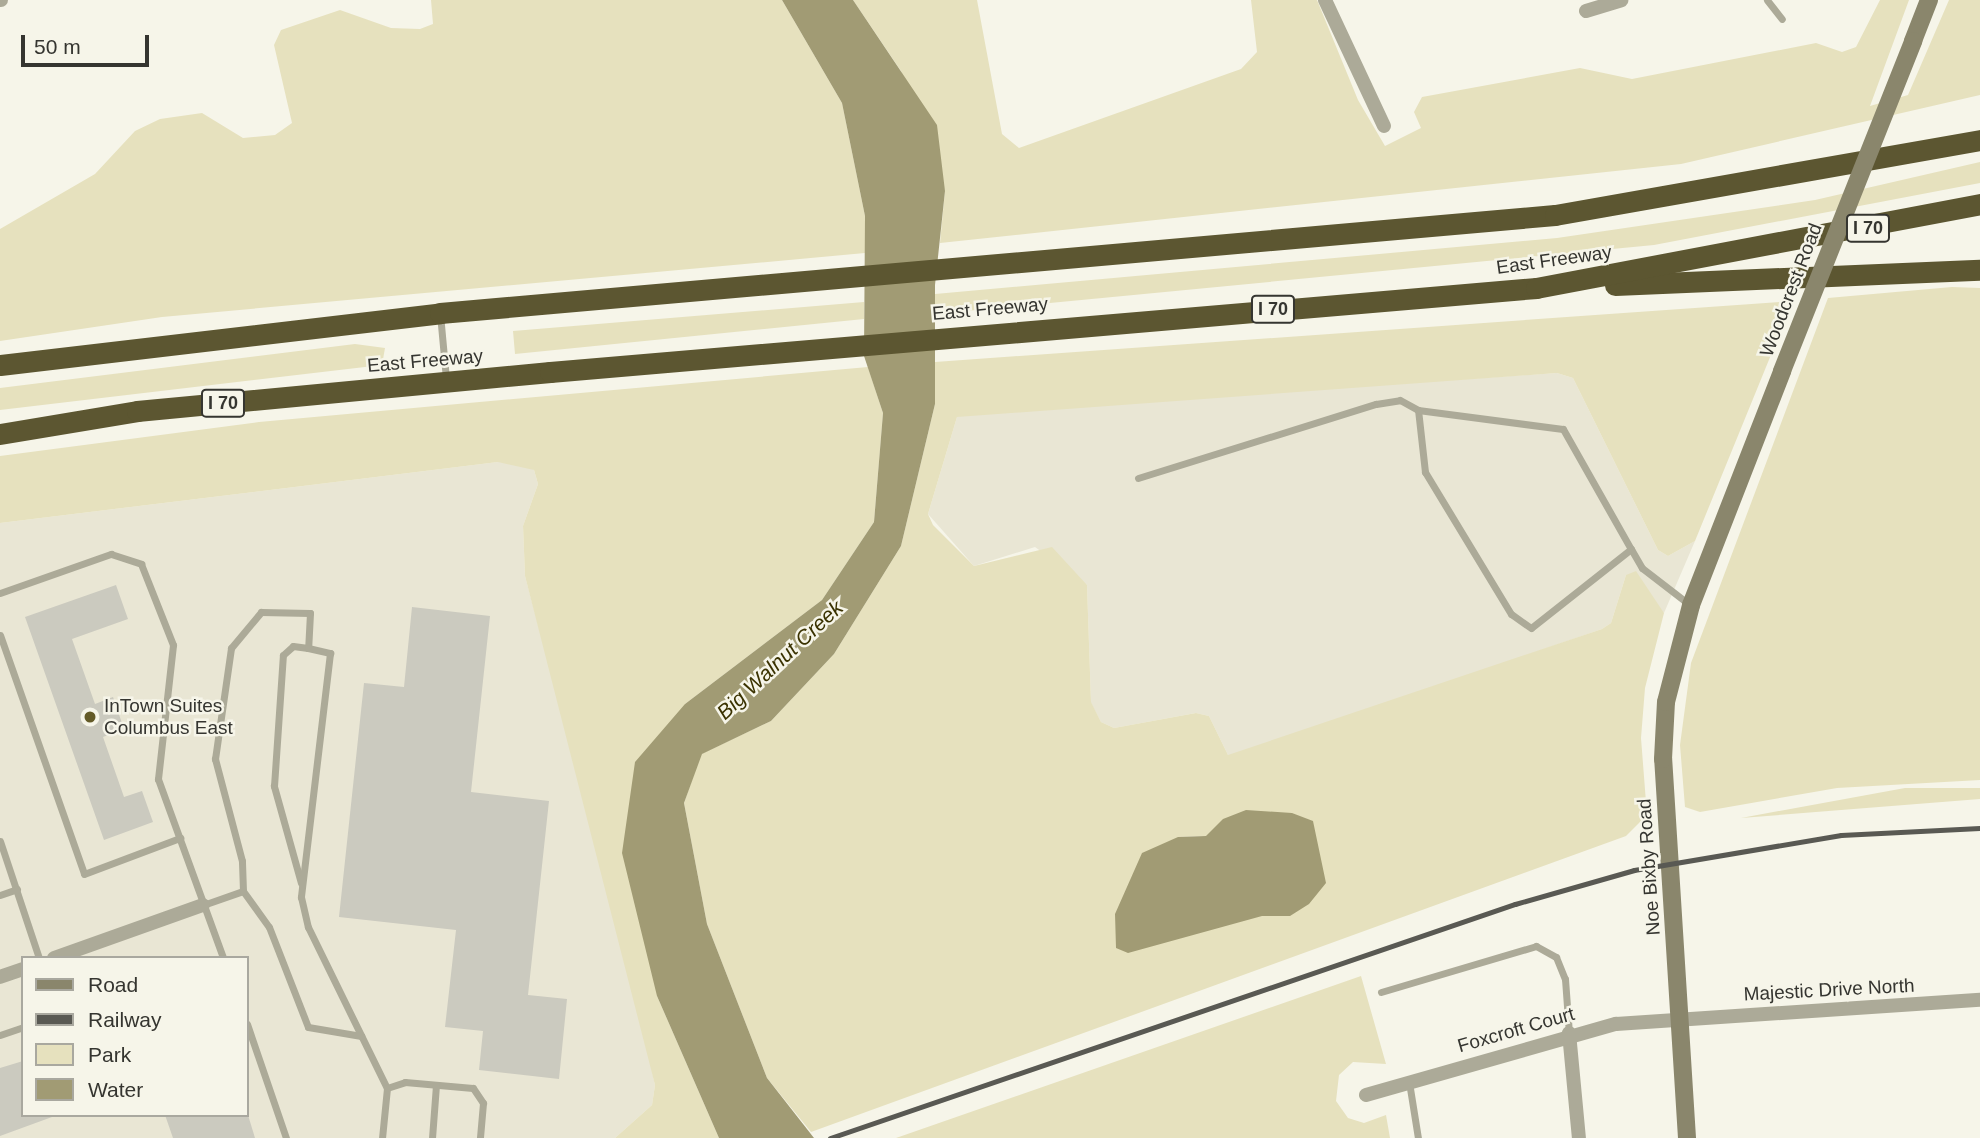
<!DOCTYPE html>
<style>
body{margin:0}
#map{position:relative;width:1980px;height:1138px;overflow:hidden;background:#f6f5e9;font-family:Arial,sans-serif}
div>[style]{position:absolute}
.built>*{inset:0;background:#e9e6d4}
.green>*{inset:0;background:#e6e1be}
.water>*{inset:0;background:#a19b74}
.building>*{inset:0;background:#cbcabf}
.lane>*{height:7px;margin:-3.5px;padding:0 3.5px;transform-origin:3.5px;border-radius:3.5px;background:#acaa98}
.street>*{height:14px;margin:-7px;padding:0 7px;transform-origin:7px;border-radius:7px;background:#acaa98}
.secondary>*{height:18px;margin:-9px;padding:0 9px;transform-origin:9px;border-radius:9px;background:#8a866c}
.highway>*{height:21px;margin:-10.5px;padding:0 10.5px;transform-origin:10.5px;border-radius:10.5px;background:#5c5631}
.rail>*{height:5px;margin:-2.5px;padding:0 2.5px;transform-origin:2.5px;border-radius:2.5px;background:#595953}
.secondary-bridge>*{height:18px;margin:-9px;padding:0 9px;transform-origin:9px;border-radius:9px;background:#8a866c}
.dots>*{width:19px;height:19px;translate:-50% -50%;box-sizing:border-box;border:4px solid #f6f5e9;border-radius:50%}
span{translate:-50% -50%;white-space:nowrap;text-align:center;line-height:1.15;-webkit-text-stroke:5px #f6f5e9;paint-order:stroke}
.shield-label span{padding:2px 5px;background:#f6f5e9;border:2px solid;border-radius:5px;-webkit-text-stroke-width:0}
.shield-label{font-size:18px;color:#353530;font-weight:700}
.street-label{font-size:19px;color:#353530}
.poi-label{font-size:19px;color:#353530}
.left{translate:0 -50%;text-align:left}
.water-label{font-size:21px;color:#3a3200;font-style:italic}
.legend{position:absolute;left:21px;top:956px;width:228px;height:161px;box-sizing:border-box;background:#f6f5e9;border:2px solid #a9a89f;margin:0;padding:9px 12px;list-style:none;font-size:21px;color:#353530}
.legend li{display:flex;align-items:center;gap:14px;height:35px}
.legend b{width:35px;border:2px solid #a9a89f}
.scale{position:absolute;left:21px;top:35px;width:128px;height:32px;box-sizing:border-box;border:4px solid #353530;border-top:0;padding-left:9px;font-size:21px;line-height:24px;white-space:nowrap;color:#353530;-webkit-text-stroke:5px #f6f5e9;paint-order:stroke}
</style>
<div id="map">
<div class="built">
<i style="clip-path:polygon(1557px 373px,1573px 378px,1658px 550px,1668px 556px,1695px 541px,1664px 613px,1626px 575px,1611px 623px,1602px 629px,1238px 755px,1228px 755px,1209px 716px,1196px 713px,1114px 728px,1101px 722px,1091px 703px,1087px 585px,1035px 547px,974px 566px,928px 514px,957px 417px,972px 412px)"></i>
<i style="clip-path:polygon(evenodd,498px 462px,521px 462px,534px 470px,538px 484px,523px 526px,525px 576px,628px 962px,655px 1085px,652px 1105px,615px 1138px,0 1138px,0 523px,498px 462px,23px 958px,247px 958px,247px 1115px,23px 1115px,23px 958px)"></i>
</div>
<div class="green">
<i style="clip-path:polygon(431px 0,782px 0,842px 103px,865px 216px,865px 253px,162px 317px,0 341px,0 229px,95px 174px,135px 131px,160px 119px,202px 113px,243px 138px,275px 135px,292px 123px,274px 45px,281px 30px,340px 10px,391px 28px,420px 29px,433px 24px)"></i>
<i style="clip-path:polygon(853px 0,977px 0,1002px 134px,1019px 148px,1241px 69px,1257px 52px,1251px 0,1317px 0,1358px 100px,1385px 146px,1421px 128px,1414px 112px,1422px 97px,1580px 68px,1632px 79px,1816px 43px,1842px 52px,1856px 47px,1880px 0,1909px 0,1870px 106px,1908px 95px,1949px 0,1980px 0,1980px 95px,1681px 164px,940px 243px,945px 191px,901px 71px)"></i>
<i style="clip-path:polygon(1980px 162px,1980px 183px,1654px 245px,935px 314px,935px 294px,1557px 238px,1815px 200px)"></i>
<i style="clip-path:polygon(1952px 287px,1980px 288px,1980px 780px,1837px 788px,1700px 812px,1685px 807px,1680px 745px,1691px 663px,1828px 298px)"></i>
<i style="clip-path:polygon(evenodd,1793px 301px,1695px 541px,1668px 556px,1658px 550px,1573px 378px,1557px 373px,957px 417px,928px 514px,933px 525px,974px 566px,1052px 547px,1087px 585px,1091px 702px,1101px 722px,1114px 728px,1196px 713px,1209px 716px,1228px 755px,1602px 629px,1611px 623px,1626px 575px,1636px 571px,1664px 613px,1645px 688px,1641px 738px,1647px 815px,1626px 836px,811px 1132px,767px 1078px,707px 924px,684px 803px,701px 754px,771px 721px,834px 654px,901px 546px,935px 404px,935px 362px,1793px 301px,1206px 836px,1290px 916px,1262px 916px,1178px 837px,1206px 836px)"></i>
<i style="clip-path:polygon(864px 302px,864px 319px,515px 354px,513px 331px)"></i>
<i style="clip-path:polygon(355px 344px,385px 348px,382px 365px,0 410px,0 388px)"></i>
<i style="clip-path:polygon(868px 367px,883px 413px,874px 522px,822px 600px,685px 704px,657px 996px,719px 1138px,615px 1138px,652px 1105px,655px 1085px,525px 576px,523px 526px,538px 484px,534px 470px,498px 462px,0 523px,0 456px,259px 422px)"></i>
<i style="clip-path:polygon(1905px 788px,1980px 788px,1980px 799px,1741px 818px)"></i>
<i style="clip-path:polygon(1361px 976px,1386px 1064px,1353px 1062px,1339px 1075px,1336px 1101px,1348px 1118px,1364px 1123px,1386px 1115px,1390px 1138px,896px 1138px)"></i>
</div>
<div class="water">
<i style="clip-path:polygon(782px 0,853px 0,937px 125px,945px 191px,935px 285px,935px 404px,901px 546px,834px 654px,771px 721px,702px 754px,684px 803px,707px 924px,767px 1078px,814px 1138px,719px 1138px,657px 996px,622px 853px,635px 762px,685px 704px,822px 600px,874px 522px,883px 413px,864px 356px,865px 216px,842px 103px)"></i>
<i style="clip-path:polygon(1246px 810px,1292px 813px,1313px 821px,1326px 883px,1309px 904px,1290px 916px,1262px 916px,1128px 953px,1116px 948px,1115px 914px,1142px 853px,1178px 837px,1206px 836px,1223px 819px)"></i>
</div>
<div class="building">
<i style="clip-path:polygon(116px 585px,128px 619px,72px 639px,95px 704px,113px 697px,124px 729px,103px 737px,124px 797px,142px 791px,153px 822px,104px 840px,25px 617px)"></i>
<i style="clip-path:polygon(412px 607px,490px 616px,471px 792px,549px 801px,528px 995px,567px 999px,559px 1079px,479px 1070px,483px 1031px,445px 1027px,456px 930px,339px 917px,364px 683px,404px 687px)"></i>
<i style="clip-path:polygon(23px 1061px,23px 1115px,52px 1117px,0 1136px,0 1068px)"></i>
<i style="clip-path:polygon(165px 1115px,248px 1115px,255px 1138px,173px 1138px)"></i>
</div>
<div class="lane">
<i style="left:1767px;top:0;width:24px;rotate:52deg"></i>
<i style="left:440px;top:314px;width:65px;rotate:84.7deg"></i>
<i style="left:1138px;top:478px;width:249px;rotate:-17.3deg"></i>
<i style="left:1376px;top:404px;width:24px;rotate:-9deg"></i>
<i style="left:1400px;top:400px;width:21px;rotate:29deg"></i>
<i style="left:1631px;top:549px;width:127px;rotate:141.7deg"></i>
<i style="left:1531px;top:628px;width:24px;rotate:-145deg"></i>
<i style="left:1511px;top:614px;width:166px;rotate:-121.2deg"></i>
<i style="left:1425px;top:472px;width:62px;rotate:-96.4deg"></i>
<i style="left:1418px;top:410px;width:146px;rotate:7.5deg"></i>
<i style="left:1563px;top:429px;width:138px;rotate:60.5deg"></i>
<i style="left:1631px;top:549px;width:22px;rotate:60deg"></i>
<i style="left:1642px;top:568px;width:61px;rotate:37.6deg"></i>
<i style="left:0;top:593px;width:118px;rotate:-19.4deg"></i>
<i style="left:111px;top:554px;width:32px;rotate:18deg"></i>
<i style="left:141px;top:564px;width:87px;rotate:68.4deg"></i>
<i style="left:173px;top:645px;width:135px;rotate:96.4deg"></i>
<i style="left:158px;top:779px;width:190px;rotate:70deg"></i>
<i style="left:0;top:635px;width:253px;rotate:70.6deg"></i>
<i style="left:84px;top:874px;width:103px;rotate:-20.6deg"></i>
<i style="left:0;top:841px;width:123px;rotate:71.6deg"></i>
<i style="left:301px;top:883px;width:101px;rotate:-105.6deg"></i>
<i style="left:274px;top:786px;width:131px;rotate:-86.1deg"></i>
<i style="left:283px;top:655px;width:13px;rotate:-42deg"></i>
<i style="left:293px;top:646px;width:15px;rotate:8deg"></i>
<i style="left:243px;top:891px;width:44px;rotate:54.2deg"></i>
<i style="left:269px;top:927px;width:107px;rotate:68.7deg"></i>
<i style="left:308px;top:1027px;width:54px;rotate:9.6deg"></i>
<i style="left:0;top:895px;width:18px;rotate:-19deg"></i>
<i style="left:203px;top:905px;width:42px;rotate:-19.3deg"></i>
<i style="left:243px;top:891px;width:30px;rotate:-92deg"></i>
<i style="left:242px;top:861px;width:106px;rotate:-104.8deg"></i>
<i style="left:215px;top:759px;width:112px;rotate:-81.8deg"></i>
<i style="left:231px;top:648px;width:47px;rotate:-50.2deg"></i>
<i style="left:261px;top:612px;width:49px;rotate:1.2deg"></i>
<i style="left:310px;top:613px;width:35px;rotate:93deg"></i>
<i style="left:308px;top:648px;width:23px;rotate:13deg"></i>
<i style="left:330px;top:653px;width:246px;rotate:96.8deg"></i>
<i style="left:301px;top:897px;width:31px;rotate:77deg"></i>
<i style="left:308px;top:927px;width:179px;rotate:63.9deg"></i>
<i style="left:387px;top:1088px;width:50px;rotate:95.7deg"></i>
<i style="left:1381px;top:992px;width:162px;rotate:-16.5deg"></i>
<i style="left:1536px;top:946px;width:23px;rotate:29deg"></i>
<i style="left:1556px;top:957px;width:24px;rotate:68deg"></i>
<i style="left:1565px;top:979px;width:54px;rotate:85.8deg"></i>
<i style="left:247px;top:1024px;width:120px;rotate:71.1deg"></i>
<i style="left:0;top:1035px;width:24px;rotate:-19deg"></i>
<i style="left:1409px;top:1082px;width:57px;rotate:80.9deg"></i>
<i style="left:387px;top:1088px;width:19px;rotate:-18deg"></i>
<i style="left:405px;top:1082px;width:68px;rotate:5deg"></i>
<i style="left:473px;top:1088px;width:18px;rotate:56deg"></i>
<i style="left:483px;top:1103px;width:35px;rotate:95deg"></i>
<i style="left:432px;top:1138px;width:53px;rotate:-85.7deg"></i>
</div>
<div class="street">
<i style="left:0;top:0;width:1px"></i>
<i style="left:1325px;top:0;width:139px;rotate:64.9deg"></i>
<i style="left:1586px;top:11px;width:37px;rotate:-17deg"></i>
<i style="left:54px;top:958px;width:158px;rotate:-19.6deg"></i>
<i style="left:0;top:977px;width:24px;rotate:-19deg"></i>
<i style="left:1569px;top:1033px;width:105px;rotate:84.6deg"></i>
<i style="left:1366px;top:1095px;width:260px;rotate:-15.9deg"></i>
<i style="left:1616px;top:1024px;width:365px;rotate:-3.8deg"></i>
</div>
<div class="secondary">
<i style="left:1913px;top:41px;width:44px;rotate:-68.7deg"></i>
<i style="left:1687px;top:1138px;width:380px;rotate:-93.6deg"></i>
<i style="left:1663px;top:759px;width:57px;rotate:-87deg"></i>
<i style="left:1666px;top:702px;width:100px;rotate:-75.5deg"></i>
<i style="left:1691px;top:605px;width:251px;rotate:-68.7deg"></i>
</div>
<div class="highway">
<i style="left:1615px;top:285px;width:365px;rotate:-2.4deg"></i>
<i style="left:0;top:365px;width:443px;rotate:-6.7deg"></i>
<i style="left:440px;top:313px;width:1119px;rotate:-5.02deg"></i>
<i style="left:1555px;top:215px;width:432px;rotate:-10deg"></i>
<i style="left:0;top:434px;width:139px;rotate:-9.5deg"></i>
<i style="left:137px;top:411px;width:415px;rotate:-5.4deg"></i>
<i style="left:550px;top:372px;width:990px;rotate:-4.87deg"></i>
<i style="left:1536px;top:288px;width:452px;rotate:-10.7deg"></i>
</div>
<div class="rail">
<i style="left:830px;top:1138px;width:724px;rotate:-18.86deg"></i>
<i style="left:1515px;top:904px;width:124px;rotate:-15.9deg"></i>
<i style="left:1634px;top:870px;width:210px;rotate:-9.6deg"></i>
<i style="left:1841px;top:835px;width:139px;rotate:-2.9deg"></i>
</div>
<div class="secondary-bridge">
<i style="left:1782px;top:371px;width:355px;rotate:-68.3deg"></i>
</div>
<div class="dots">
<i style="left:90px;top:717px;background:#635a27"></i>
</div>
<div class="shield-label">
<span style="left:1868px;top:228px">I 70</span>
<span style="left:1273px;top:309px">I 70</span>
<span style="left:223px;top:403px">I 70</span>
</div>
<div class="street-label">
<span style="left:1554px;top:260px;rotate:-8deg">East Freeway</span>
<span style="left:1791px;top:290px;rotate:-69deg">Woodcrest Road</span>
<span style="left:990px;top:309px;rotate:-5deg">East Freeway</span>
<span style="left:425px;top:361px;rotate:-5deg">East Freeway</span>
<span style="left:1649px;top:867px;rotate:-94deg">Noe Bixby Road</span>
<span style="left:1829px;top:990px;rotate:-3deg">Majestic Drive North</span>
<span style="left:1516px;top:1030px;rotate:-16deg">Foxcroft Court</span>
</div>
<div class="poi-label">
<span class="left" style="left:104px;top:717px">InTown Suites<br>Columbus East</span>
</div>
<div class="water-label">
<span style="left:780px;top:660px;rotate:-43deg">Big Walnut Creek</span>
</div>
<ul class="legend">
<li><b style="height:9px;background:#8a866c"></b>Road</li>
<li><b style="height:9px;background:#595953"></b>Railway</li>
<li><b style="height:19px;background:#e6e1be"></b>Park</li>
<li><b style="height:19px;background:#a19b74"></b>Water</li>
</ul>
<div class="scale">50 m</div>
</div>
